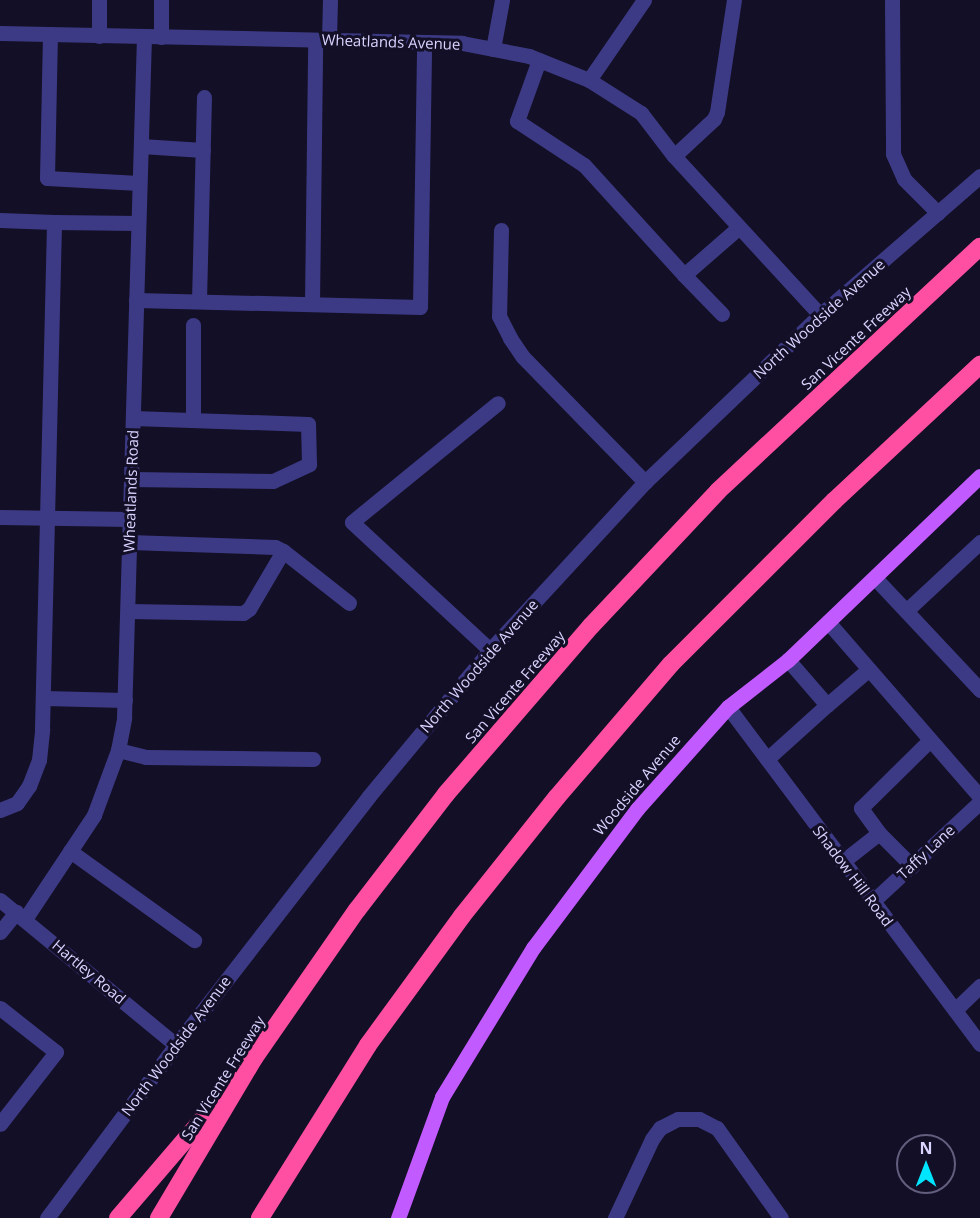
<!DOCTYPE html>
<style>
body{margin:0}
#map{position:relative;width:980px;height:1218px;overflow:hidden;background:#130f26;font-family:"Open Sans",sans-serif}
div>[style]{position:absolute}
.minor>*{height:15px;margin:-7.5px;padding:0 7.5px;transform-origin:7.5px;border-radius:7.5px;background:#3d3a85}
.major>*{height:15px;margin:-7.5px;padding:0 7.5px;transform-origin:7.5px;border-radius:7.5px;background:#c25bff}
.highway>*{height:18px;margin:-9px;padding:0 9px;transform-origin:9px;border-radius:9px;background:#ff4fa3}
span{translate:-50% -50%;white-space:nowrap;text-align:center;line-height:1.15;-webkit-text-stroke:6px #130f26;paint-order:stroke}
.street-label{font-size:15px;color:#d9d4ff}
.north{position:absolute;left:896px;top:1134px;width:60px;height:60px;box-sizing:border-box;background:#130f26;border:2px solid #625e7d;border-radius:50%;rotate:0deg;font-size:16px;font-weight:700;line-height:24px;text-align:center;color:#d9d4ff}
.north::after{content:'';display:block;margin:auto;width:21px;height:27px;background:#00e5ff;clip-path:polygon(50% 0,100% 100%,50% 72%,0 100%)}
</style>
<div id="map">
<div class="minor">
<i style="left:99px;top:0;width:36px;rotate:90deg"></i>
<i style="left:892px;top:0;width:154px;rotate:89.6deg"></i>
<i style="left:893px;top:154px;width:27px;rotate:66deg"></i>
<i style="left:904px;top:179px;width:48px;rotate:45deg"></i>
<i style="left:0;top:33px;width:462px;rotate:1.2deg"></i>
<i style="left:462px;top:43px;width:68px;rotate:11deg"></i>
<i style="left:529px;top:56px;width:65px;rotate:21.8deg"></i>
<i style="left:589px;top:80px;width:62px;rotate:32.4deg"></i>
<i style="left:641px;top:113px;width:54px;rotate:52.5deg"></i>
<i style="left:674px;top:156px;width:216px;rotate:47.4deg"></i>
<i style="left:50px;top:34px;width:144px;rotate:91.2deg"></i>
<i style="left:47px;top:178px;width:92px;rotate:3.1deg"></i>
<i style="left:161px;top:37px;width:37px;rotate:-90deg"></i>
<i style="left:329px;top:40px;width:40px;rotate:-88.6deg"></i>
<i style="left:493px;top:49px;width:50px;rotate:-79.6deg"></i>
<i style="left:539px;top:60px;width:65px;rotate:109.8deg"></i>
<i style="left:517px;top:121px;width:80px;rotate:33.3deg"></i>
<i style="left:584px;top:165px;width:149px;rotate:47.7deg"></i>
<i style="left:589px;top:80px;width:97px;rotate:-55.5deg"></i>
<i style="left:141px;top:146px;width:62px;rotate:3.7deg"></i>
<i style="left:674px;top:156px;width:54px;rotate:-42.8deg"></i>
<i style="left:714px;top:119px;width:8px;rotate:-67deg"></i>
<i style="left:717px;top:112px;width:113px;rotate:-81.4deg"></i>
<i style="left:0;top:220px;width:54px;rotate:2.1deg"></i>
<i style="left:501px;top:230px;width:86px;rotate:91.3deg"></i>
<i style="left:499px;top:316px;width:25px;rotate:63deg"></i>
<i style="left:510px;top:338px;width:23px;rotate:56deg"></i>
<i style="left:523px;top:357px;width:175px;rotate:45.7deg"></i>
<i style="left:136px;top:300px;width:284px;rotate:1.4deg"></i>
<i style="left:420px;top:307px;width:265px;rotate:-89.1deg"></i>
<i style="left:199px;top:301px;width:204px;rotate:-88.6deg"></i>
<i style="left:312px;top:304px;width:264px;rotate:-89.3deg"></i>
<i style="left:722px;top:314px;width:54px;rotate:-134.3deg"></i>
<i style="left:684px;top:275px;width:72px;rotate:-41deg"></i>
<i style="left:193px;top:325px;width:95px;rotate:90deg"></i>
<i style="left:131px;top:479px;width:142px;rotate:0.8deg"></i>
<i style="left:273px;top:481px;width:40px;rotate:-25deg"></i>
<i style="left:309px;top:464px;width:40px;rotate:-91.4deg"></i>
<i style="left:308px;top:424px;width:175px;rotate:-178deg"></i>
<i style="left:0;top:517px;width:130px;rotate:0.9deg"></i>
<i style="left:283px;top:551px;width:84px;rotate:38.2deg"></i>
<i style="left:875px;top:578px;width:154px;rotate:46.8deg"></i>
<i style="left:128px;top:611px;width:115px;rotate:1deg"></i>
<i style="left:243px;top:613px;width:7px;rotate:-34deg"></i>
<i style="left:249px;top:609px;width:67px;rotate:-59.6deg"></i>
<i style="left:283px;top:551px;width:9px;rotate:-153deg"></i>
<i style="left:275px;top:547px;width:146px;rotate:-178deg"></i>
<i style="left:906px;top:611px;width:101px;rotate:-43deg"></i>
<i style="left:828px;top:622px;width:232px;rotate:49deg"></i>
<i style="left:490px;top:650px;width:188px;rotate:-137.2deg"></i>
<i style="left:352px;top:522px;width:188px;rotate:-39.2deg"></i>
<i style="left:44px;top:698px;width:81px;rotate:1.4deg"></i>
<i style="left:827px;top:705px;width:55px;rotate:-40.6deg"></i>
<i style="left:728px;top:707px;width:421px;rotate:53.2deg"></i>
<i style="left:118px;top:750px;width:29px;rotate:14deg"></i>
<i style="left:146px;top:757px;width:167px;rotate:0.7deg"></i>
<i style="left:767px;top:759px;width:81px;rotate:-42deg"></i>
<i style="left:827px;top:705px;width:60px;rotate:-130.9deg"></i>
<i style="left:0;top:810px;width:18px;rotate:-22deg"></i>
<i style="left:17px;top:803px;width:21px;rotate:-55deg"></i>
<i style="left:29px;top:786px;width:28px;rotate:-69deg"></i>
<i style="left:39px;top:760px;width:31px;rotate:-84deg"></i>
<i style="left:42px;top:729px;width:507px;rotate:-88.64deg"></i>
<i style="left:54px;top:222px;width:84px;rotate:0.7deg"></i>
<i style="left:879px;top:833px;width:47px;rotate:45deg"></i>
<i style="left:70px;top:851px;width:153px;rotate:35.7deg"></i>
<i style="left:842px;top:862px;width:47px;rotate:-38.1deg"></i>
<i style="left:879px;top:833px;width:31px;rotate:-126deg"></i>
<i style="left:861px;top:808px;width:97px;rotate:-44.6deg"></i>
<i style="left:0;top:900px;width:228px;rotate:39.5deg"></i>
<i style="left:872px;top:902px;width:147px;rotate:-42.8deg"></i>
<i style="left:25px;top:919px;width:125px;rotate:-56.4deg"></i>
<i style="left:94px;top:815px;width:69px;rotate:-69.7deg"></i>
<i style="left:118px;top:750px;width:33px;rotate:-79deg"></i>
<i style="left:124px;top:718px;width:681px;rotate:-88.32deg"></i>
<i style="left:0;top:932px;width:26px;rotate:-51deg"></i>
<i style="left:0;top:1008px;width:71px;rotate:38.2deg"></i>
<i style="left:56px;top:1052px;width:91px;rotate:127.9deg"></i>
<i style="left:955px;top:1010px;width:35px;rotate:-44deg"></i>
<i style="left:47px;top:1218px;width:216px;rotate:-53.3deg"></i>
<i style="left:176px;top:1045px;width:315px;rotate:-52.2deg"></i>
<i style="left:369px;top:796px;width:190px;rotate:-50.3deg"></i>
<i style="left:490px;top:650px;width:229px;rotate:-47.3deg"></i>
<i style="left:645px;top:482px;width:242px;rotate:-43.7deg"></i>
<i style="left:820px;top:315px;width:212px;rotate:-41deg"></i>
<i style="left:615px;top:1218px;width:87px;rotate:-64.9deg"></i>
<i style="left:652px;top:1139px;width:14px;rotate:-54deg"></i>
<i style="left:660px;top:1128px;width:20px;rotate:-27deg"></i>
<i style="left:678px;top:1119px;width:21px"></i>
<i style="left:699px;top:1119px;width:20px;rotate:27deg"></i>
<i style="left:717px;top:1128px;width:110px;rotate:54.6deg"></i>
</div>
<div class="major">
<i style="left:398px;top:1218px;width:129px;rotate:-70deg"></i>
<i style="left:442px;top:1097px;width:175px;rotate:-58.6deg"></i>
<i style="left:533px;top:948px;width:174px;rotate:-53.2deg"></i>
<i style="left:637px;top:809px;width:137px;rotate:-48.3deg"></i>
<i style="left:728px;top:707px;width:76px;rotate:-38.1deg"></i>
<i style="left:788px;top:660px;width:266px;rotate:-43.8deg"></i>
</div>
<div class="highway">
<i style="left:118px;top:1218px;width:157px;rotate:-49.4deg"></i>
<i style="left:159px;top:1218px;width:186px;rotate:-59.3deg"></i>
<i style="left:254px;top:1058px;width:180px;rotate:-55.2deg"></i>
<i style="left:357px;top:910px;width:146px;rotate:-52.5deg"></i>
<i style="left:446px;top:794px;width:222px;rotate:-49.2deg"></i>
<i style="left:591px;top:626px;width:185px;rotate:-46.7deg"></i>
<i style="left:718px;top:491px;width:358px;rotate:-43deg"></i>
<i style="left:260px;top:1218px;width:204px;rotate:-58deg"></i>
<i style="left:368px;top:1045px;width:160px;rotate:-53.9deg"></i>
<i style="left:462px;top:916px;width:152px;rotate:-51.4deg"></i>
<i style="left:557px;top:797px;width:175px;rotate:-49.4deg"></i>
<i style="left:671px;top:664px;width:231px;rotate:-45deg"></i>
<i style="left:834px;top:501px;width:200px;rotate:-43deg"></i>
</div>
<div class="street-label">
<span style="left:391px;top:42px;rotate:2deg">Wheatlands Avenue</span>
<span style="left:819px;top:319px;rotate:-42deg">North Woodside Avenue</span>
<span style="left:856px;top:338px;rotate:-43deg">San Vicente Freeway</span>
<span style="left:131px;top:491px;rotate:-88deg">Wheatlands Road</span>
<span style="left:479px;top:666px;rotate:-49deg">North Woodside Avenue</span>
<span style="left:515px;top:687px;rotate:-49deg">San Vicente Freeway</span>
<span style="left:637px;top:785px;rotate:-50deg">Woodside Avenue</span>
<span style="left:926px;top:852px;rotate:-43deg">Taffy Lane</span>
<span style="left:853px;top:876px;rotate:53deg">Shadow Hill Road</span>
<span style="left:89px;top:972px;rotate:40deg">Hartley Road</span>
<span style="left:176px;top:1046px;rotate:-53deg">North Woodside Avenue</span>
<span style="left:223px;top:1078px;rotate:-58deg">San Vicente Freeway</span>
</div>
<div class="north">N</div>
</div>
